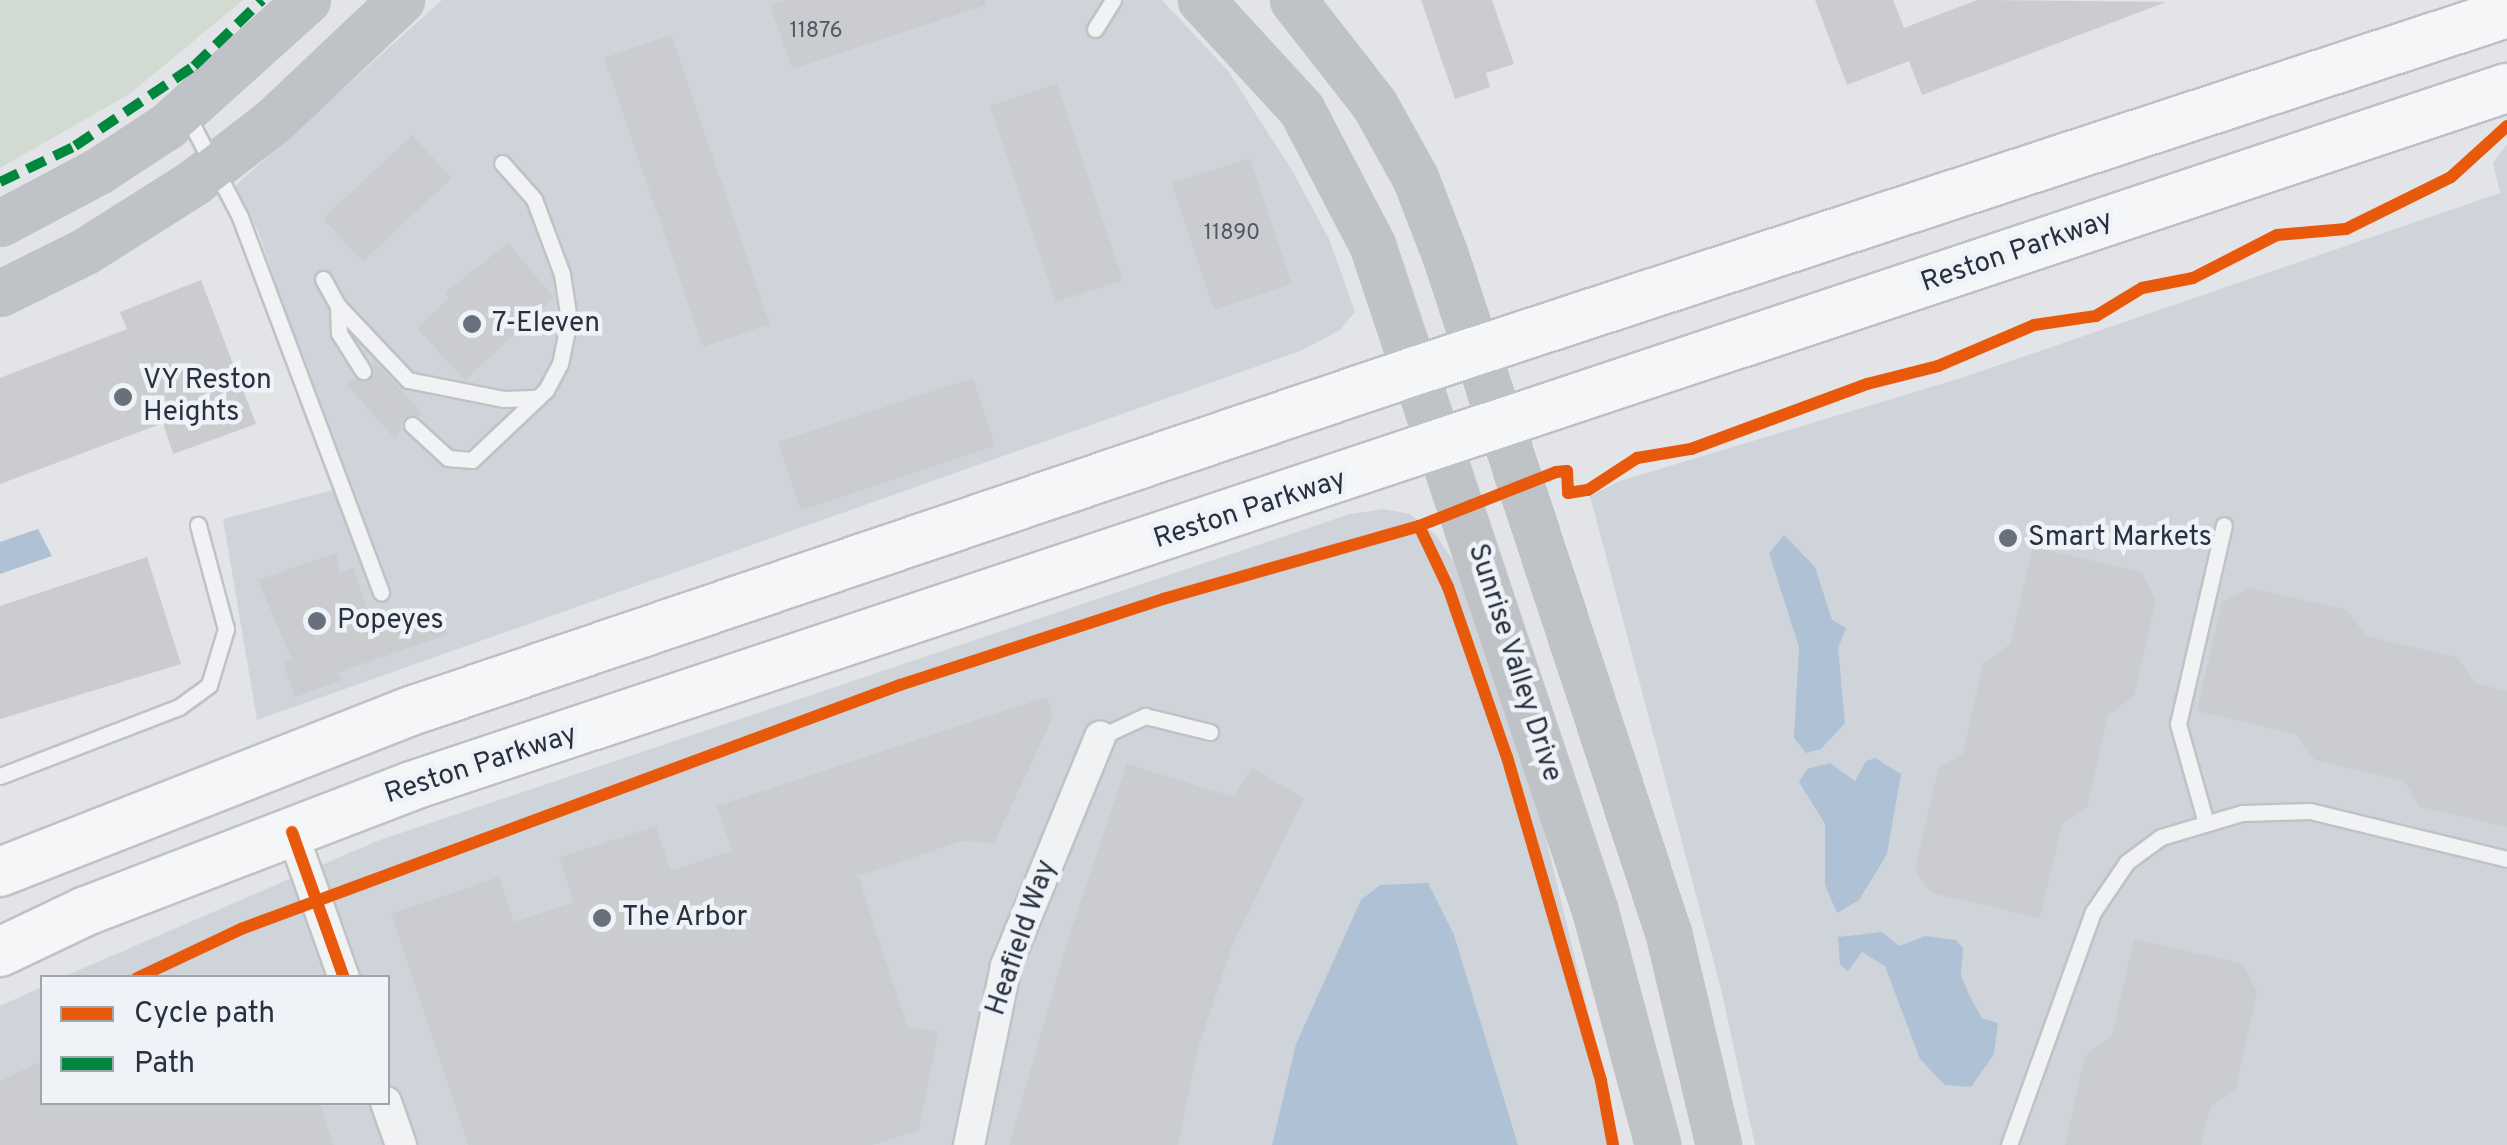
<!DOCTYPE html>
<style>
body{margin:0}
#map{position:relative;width:2507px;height:1145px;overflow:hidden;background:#e2e4e7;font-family:Overpass,sans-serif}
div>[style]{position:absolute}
.built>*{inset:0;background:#cfd4db}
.green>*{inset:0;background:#d2dbd2}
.water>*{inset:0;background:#aec1d5}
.building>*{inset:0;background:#cacccf}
.roads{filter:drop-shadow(2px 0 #c0c2c5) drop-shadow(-2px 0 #c0c2c5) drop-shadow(0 2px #c0c2c5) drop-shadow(0 -2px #c0c2c5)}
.lane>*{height:15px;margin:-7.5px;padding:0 7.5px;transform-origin:7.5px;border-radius:7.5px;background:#f1f2f4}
.street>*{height:30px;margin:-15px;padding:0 15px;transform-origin:15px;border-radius:15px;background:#f1f2f4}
.secondary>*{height:42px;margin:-21px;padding:0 21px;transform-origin:21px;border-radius:21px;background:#bfc2c7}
.primary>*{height:48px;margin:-24px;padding:0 24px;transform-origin:24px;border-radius:24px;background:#f5f6f7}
.quiet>*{height:10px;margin-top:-5px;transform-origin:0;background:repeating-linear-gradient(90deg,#00873e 0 20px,transparent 0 30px)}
.cycleway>*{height:12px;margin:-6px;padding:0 6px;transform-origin:6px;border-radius:6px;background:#e8590c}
.dots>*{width:28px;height:28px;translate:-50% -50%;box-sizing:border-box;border:5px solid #eff2f7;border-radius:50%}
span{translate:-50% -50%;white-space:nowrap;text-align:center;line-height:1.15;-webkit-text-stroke:9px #eff2f7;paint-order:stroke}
.number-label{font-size:22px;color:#505866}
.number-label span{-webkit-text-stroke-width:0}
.street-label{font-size:28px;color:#273142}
.poi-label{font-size:28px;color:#273142}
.left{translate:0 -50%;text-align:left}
.legend{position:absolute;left:40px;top:975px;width:350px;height:130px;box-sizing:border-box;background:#eff2f7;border:2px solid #9fa5af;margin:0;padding:12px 18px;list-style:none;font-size:30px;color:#273142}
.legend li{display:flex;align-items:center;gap:20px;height:50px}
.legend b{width:50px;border:2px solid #9fa5af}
</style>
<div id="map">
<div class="built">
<i style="clip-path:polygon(442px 0,1162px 0,1229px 72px,1293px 172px,1329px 239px,1355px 312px,1340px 330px,1300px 351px,257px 720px,223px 519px,345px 487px,258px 231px,235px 186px)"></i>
<i style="clip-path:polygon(2507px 144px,2507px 1145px,1755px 1145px,1721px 989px,1590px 496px,1620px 481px,1961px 378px,2500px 193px,2493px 163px)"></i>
<i style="clip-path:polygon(1384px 509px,1410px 514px,1435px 534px,1454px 562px,1542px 822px,1620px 1145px,0 1145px,0 1006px,42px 987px,42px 1102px,388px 1102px,388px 978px,63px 977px,377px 841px,1350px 514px)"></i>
</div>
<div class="green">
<i style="clip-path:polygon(0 0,243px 0,131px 93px,0 168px)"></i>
</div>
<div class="water">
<i style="clip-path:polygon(38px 529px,52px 556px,0 574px,0 542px)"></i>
<i style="clip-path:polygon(1784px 535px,1815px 567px,1832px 620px,1846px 628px,1838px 648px,1845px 723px,1821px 749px,1806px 753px,1794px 738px,1799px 647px,1769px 553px)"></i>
<i style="clip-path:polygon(1875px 758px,1901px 774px,1887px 854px,1859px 900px,1837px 913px,1825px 885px,1825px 824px,1799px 782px,1807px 769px,1830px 763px,1855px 781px,1866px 761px)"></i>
<i style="clip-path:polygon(1428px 883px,1454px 935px,1518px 1145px,1272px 1145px,1296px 1044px,1361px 900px,1380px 885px)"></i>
<i style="clip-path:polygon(1882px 932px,1899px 946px,1925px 936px,1956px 940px,1963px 948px,1961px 975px,1969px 995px,1982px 1018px,1998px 1023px,1994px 1054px,1971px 1087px,1945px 1085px,1920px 1059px,1885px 966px,1862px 952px,1848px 971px,1840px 965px,1838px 937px)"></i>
</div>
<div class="building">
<i style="clip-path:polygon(786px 0,985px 0,986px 5px,792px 69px,770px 5px)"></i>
<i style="clip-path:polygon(1421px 0,1492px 0,1514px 64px,1486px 73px,1490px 87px,1455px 99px)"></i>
<i style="clip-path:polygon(1815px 0,1893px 0,1904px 28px,1977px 0,2166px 2px,1922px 95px,1909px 61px,1847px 85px)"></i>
<i style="clip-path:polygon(671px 35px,770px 324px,703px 347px,604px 58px)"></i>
<i style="clip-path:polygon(1057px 84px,1123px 280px,1056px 302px,990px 106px)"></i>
<i style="clip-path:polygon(412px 135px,452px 178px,363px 261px,323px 219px)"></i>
<i style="clip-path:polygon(1250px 158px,1292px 284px,1214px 310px,1172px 183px)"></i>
<i style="clip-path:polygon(508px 243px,554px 298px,465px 380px,417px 328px,449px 298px,445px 293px)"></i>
<i style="clip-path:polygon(201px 280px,256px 424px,173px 454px,163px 423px,0 484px,0 378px,127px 329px,120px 312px)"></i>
<i style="clip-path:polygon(374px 361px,424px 415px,404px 417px,396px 440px,347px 385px,355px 378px,370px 380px)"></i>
<i style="clip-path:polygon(973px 378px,995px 446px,801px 510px,778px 442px)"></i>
<i style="clip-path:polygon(2033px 547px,2141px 572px,2156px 600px,2134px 696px,2108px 715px,2087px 808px,2062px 824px,2040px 918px,1931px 893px,1915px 869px,1938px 769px,1963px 753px,1983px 664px,2010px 644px)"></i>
<i style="clip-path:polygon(337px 553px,339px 574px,353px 568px,375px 632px,439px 610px,447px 635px,339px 672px,342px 680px,295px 697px,283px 663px,292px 660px,258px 580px)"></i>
<i style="clip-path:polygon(147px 557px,181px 664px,0 719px,0 606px)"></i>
<i style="clip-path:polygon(2250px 588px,2347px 610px,2366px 636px,2458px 658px,2475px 683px,2507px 691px,2507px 827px,2420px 807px,2404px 781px,2315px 760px,2295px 734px,2197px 711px,2222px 602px)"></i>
<i style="clip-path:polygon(1047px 697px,1053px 717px,994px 843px,962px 841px,858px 876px,908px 1027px,938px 1032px,919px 1130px,872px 1145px,468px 1145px,391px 914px,499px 877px,514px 922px,574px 902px,559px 858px,656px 826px,671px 871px,732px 851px,717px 806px)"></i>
<i style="clip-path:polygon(1127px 764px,1234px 797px,1252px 768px,1304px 798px,1232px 946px,1198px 1048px,1178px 1145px,1009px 1145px,1067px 942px)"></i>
<i style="clip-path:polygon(2134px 939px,2243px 964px,2257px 992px,2236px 1088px,2210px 1107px,2201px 1145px,2065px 1145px,2085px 1056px,2112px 1036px)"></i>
<i style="clip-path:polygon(42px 1061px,42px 1102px,319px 1102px,333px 1145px,0 1145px,0 1081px)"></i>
</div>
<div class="roads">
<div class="lane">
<i style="left:1095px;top:29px;width:34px;rotate:-58deg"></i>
<i style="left:187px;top:115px;width:115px;rotate:62.5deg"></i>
<i style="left:240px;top:217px;width:401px;rotate:69.4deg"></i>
<i style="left:323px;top:279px;width:31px;rotate:61deg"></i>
<i style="left:338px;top:306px;width:102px;rotate:46.6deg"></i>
<i style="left:408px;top:380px;width:98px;rotate:11.2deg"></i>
<i style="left:504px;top:399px;width:34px;rotate:-2deg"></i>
<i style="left:338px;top:306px;width:27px;rotate:88deg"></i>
<i style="left:339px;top:333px;width:45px;rotate:57.7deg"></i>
<i style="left:412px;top:425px;width:49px;rotate:42.5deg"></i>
<i style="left:448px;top:458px;width:24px;rotate:5deg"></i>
<i style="left:472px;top:460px;width:102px;rotate:-43.4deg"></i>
<i style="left:546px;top:390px;width:30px;rotate:-62deg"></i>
<i style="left:560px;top:364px;width:45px;rotate:-78.4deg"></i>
<i style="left:569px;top:320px;width:47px;rotate:-98.7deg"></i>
<i style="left:562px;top:274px;width:80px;rotate:-110.5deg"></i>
<i style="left:534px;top:199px;width:48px;rotate:-131.6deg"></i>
<i style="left:1100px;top:737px;width:50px;rotate:-25deg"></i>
<i style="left:1145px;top:716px;width:67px;rotate:13.8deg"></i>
<i style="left:0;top:776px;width:192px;rotate:-21.1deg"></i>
<i style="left:179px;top:707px;width:37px;rotate:-36deg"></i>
<i style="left:209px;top:685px;width:59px;rotate:-73.1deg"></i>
<i style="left:226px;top:629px;width:108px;rotate:-105.1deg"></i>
<i style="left:2206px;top:823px;width:103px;rotate:-105.8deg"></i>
<i style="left:2178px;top:724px;width:204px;rotate:-77deg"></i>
<i style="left:2009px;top:1145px;width:248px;rotate:-70.2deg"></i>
<i style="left:2093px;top:912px;width:60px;rotate:-55.8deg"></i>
<i style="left:2127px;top:862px;width:42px;rotate:-36.3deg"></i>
<i style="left:2161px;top:837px;width:84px;rotate:-16.5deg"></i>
<i style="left:2242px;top:813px;width:68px;rotate:-1.7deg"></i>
<i style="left:2310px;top:811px;width:203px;rotate:13.7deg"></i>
</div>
<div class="street">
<i style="left:292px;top:832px;width:155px;rotate:70.4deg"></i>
<i style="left:386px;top:1102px;width:46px;rotate:70.8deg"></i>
<i style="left:969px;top:1145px;width:183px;rotate:-78.3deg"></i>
<i style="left:1006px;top:966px;width:248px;rotate:-67.7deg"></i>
</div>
<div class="secondary">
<i style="left:1201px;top:0;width:149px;rotate:47.4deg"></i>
<i style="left:1302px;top:110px;width:153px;rotate:62.4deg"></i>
<i style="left:1373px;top:246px;width:703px;rotate:71.51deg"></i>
<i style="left:1596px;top:913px;width:240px;rotate:75deg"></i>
<i style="left:1293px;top:0;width:133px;rotate:52deg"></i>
<i style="left:1375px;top:105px;width:85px;rotate:61deg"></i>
<i style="left:1416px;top:179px;width:80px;rotate:68.9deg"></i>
<i style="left:1445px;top:254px;width:716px;rotate:71.77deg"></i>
<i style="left:1669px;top:934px;width:217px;rotate:76.7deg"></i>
<i style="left:0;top:224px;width:111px;rotate:-28deg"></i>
<i style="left:98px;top:172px;width:84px;rotate:-33.3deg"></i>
<i style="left:168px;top:126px;width:188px;rotate:-42deg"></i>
<i style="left:0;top:294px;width:95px;rotate:-26.3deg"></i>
<i style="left:85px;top:252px;width:129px;rotate:-32.3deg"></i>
<i style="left:194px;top:183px;width:101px;rotate:-37.8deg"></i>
<i style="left:274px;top:121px;width:176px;rotate:-43.4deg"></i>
</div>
<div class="primary">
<i style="left:0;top:872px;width:438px;rotate:-21.4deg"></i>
<i style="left:408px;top:712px;width:1066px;rotate:-18.71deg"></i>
<i style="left:1418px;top:370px;width:1146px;rotate:-18.15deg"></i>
<i style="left:0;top:952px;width:95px;rotate:-25.5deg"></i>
<i style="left:86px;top:911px;width:348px;rotate:-21deg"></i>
<i style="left:411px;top:786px;width:2209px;rotate:-18.42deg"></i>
</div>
</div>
<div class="quiet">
<i style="left:0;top:182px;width:83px;rotate:-25.6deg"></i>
<i style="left:75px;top:146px;width:143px;rotate:-33.9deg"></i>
<i style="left:194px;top:66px;width:95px;rotate:-44.1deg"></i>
</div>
<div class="cycleway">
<i style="left:1419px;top:526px;width:68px;rotate:64.6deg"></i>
<i style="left:1448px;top:587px;width:180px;rotate:70.9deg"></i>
<i style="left:1507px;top:757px;width:337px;rotate:73.8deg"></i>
<i style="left:1601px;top:1081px;width:65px;rotate:79.4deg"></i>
<i style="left:292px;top:832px;width:155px;rotate:70.4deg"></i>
<i style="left:137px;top:978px;width:115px;rotate:-25.2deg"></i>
<i style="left:241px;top:929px;width:703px;rotate:-20.32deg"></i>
<i style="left:900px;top:685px;width:277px;rotate:-18.1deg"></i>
<i style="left:1163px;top:599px;width:266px;rotate:-15.9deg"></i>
<i style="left:1419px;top:526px;width:147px;rotate:-21.5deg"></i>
<i style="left:1556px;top:472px;width:11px;rotate:-5deg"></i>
<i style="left:1567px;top:471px;width:22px;rotate:87deg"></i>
<i style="left:1568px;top:493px;width:20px;rotate:-9deg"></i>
<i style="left:1588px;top:490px;width:59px;rotate:-33.1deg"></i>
<i style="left:1637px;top:458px;width:55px;rotate:-9.5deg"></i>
<i style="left:1691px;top:449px;width:188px;rotate:-20.3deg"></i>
<i style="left:1867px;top:384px;width:73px;rotate:-14.2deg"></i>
<i style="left:1938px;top:366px;width:104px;rotate:-23.1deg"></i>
<i style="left:2034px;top:325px;width:63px;rotate:-8.3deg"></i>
<i style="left:2096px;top:316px;width:54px;rotate:-31.3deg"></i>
<i style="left:2142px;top:288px;width:52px;rotate:-11.1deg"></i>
<i style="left:2193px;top:278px;width:94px;rotate:-27.1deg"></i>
<i style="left:2277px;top:235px;width:69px;rotate:-5deg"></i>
<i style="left:2346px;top:229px;width:117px;rotate:-26.3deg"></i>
<i style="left:2451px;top:177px;width:76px;rotate:-42.3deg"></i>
</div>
<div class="dots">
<i style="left:472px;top:324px;background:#68707c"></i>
<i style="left:123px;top:397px;background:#68707c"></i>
<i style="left:2008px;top:538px;background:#68707c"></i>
<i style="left:317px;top:621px;background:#68707c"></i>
<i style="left:602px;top:918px;background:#68707c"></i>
</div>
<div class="number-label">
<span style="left:816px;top:32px">11876</span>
<span style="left:1232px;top:234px">11890</span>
</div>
<div class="street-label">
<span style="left:2017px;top:252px;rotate:-19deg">Reston Parkway</span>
<span style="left:1250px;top:510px;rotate:-18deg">Reston Parkway</span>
<span style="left:1514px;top:663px;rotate:72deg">Sunrise Valley Drive</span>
<span style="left:481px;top:765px;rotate:-18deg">Reston Parkway</span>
<span style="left:1022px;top:938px;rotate:-71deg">Heafield Way</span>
</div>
<div class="poi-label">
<span class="left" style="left:492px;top:324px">7-Eleven</span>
<span class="left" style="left:143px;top:397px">VY Reston<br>Heights</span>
<span class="left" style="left:2028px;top:538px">Smart Markets</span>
<span class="left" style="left:337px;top:621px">Popeyes</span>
<span class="left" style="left:622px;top:918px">The Arbor</span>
</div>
<ul class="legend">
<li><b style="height:12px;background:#e8590c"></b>Cycle path</li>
<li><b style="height:12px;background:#00873e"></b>Path</li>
</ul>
</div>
